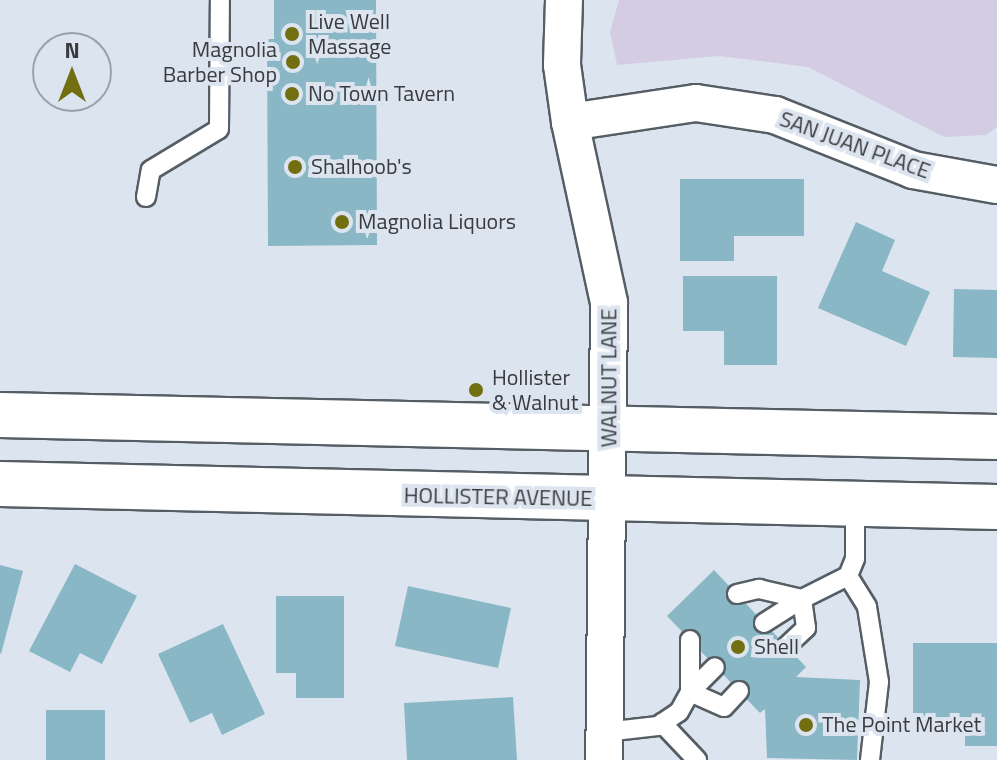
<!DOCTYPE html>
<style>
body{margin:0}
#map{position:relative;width:997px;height:760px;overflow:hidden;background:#dce5ef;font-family:"Titillium Web",sans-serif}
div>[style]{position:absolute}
.green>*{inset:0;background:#d4cce3}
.building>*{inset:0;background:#8ab7c5}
.roads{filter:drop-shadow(2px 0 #555e65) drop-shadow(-2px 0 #555e65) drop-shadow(0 2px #555e65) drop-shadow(0 -2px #555e65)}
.lane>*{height:18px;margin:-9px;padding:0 9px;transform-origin:9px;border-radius:9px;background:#fff}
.street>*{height:36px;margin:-18px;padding:0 18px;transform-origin:18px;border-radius:18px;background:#fff}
.secondary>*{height:44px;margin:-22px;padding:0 22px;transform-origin:22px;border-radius:22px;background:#fff}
.dots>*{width:22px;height:22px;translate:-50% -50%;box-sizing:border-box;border:4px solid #dce5ef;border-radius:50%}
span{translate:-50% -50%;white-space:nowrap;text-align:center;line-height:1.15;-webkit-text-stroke:8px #dce5ef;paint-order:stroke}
.poi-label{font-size:22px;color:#383b3f}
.left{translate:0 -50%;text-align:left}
.right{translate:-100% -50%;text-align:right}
.street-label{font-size:22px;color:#383b3f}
.north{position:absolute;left:32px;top:32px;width:80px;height:80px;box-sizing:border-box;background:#dce5ef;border:2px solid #9aa1a9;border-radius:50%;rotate:0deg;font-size:22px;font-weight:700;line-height:32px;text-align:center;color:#383b3f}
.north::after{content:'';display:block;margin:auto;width:28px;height:36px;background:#716f10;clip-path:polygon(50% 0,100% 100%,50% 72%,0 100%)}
</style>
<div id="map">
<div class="green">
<i style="clip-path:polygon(619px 0,997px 0,997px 127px,986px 135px,944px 137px,808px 67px,719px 56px,617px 65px,610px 32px)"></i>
</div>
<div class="building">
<i style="clip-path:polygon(274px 0,376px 0,377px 245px,268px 246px,267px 39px,274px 39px)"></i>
<i style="clip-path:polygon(680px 179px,804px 179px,804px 236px,734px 236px,734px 261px,680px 261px)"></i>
<i style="clip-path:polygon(856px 222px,895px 240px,882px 271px,930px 292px,906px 346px,818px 308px)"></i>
<i style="clip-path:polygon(683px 276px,777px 276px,777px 365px,724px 365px,724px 331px,683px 331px)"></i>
<i style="clip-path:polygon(954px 289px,997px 290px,997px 358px,953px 357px)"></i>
<i style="clip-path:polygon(75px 564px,137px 596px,102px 664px,80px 653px,70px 672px,29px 651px)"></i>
<i style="clip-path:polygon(0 565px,23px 571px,1px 654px,0 653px)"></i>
<i style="clip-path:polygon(714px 570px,806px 667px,796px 677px,860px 680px,857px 760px,767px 758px,765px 709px,760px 713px,667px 616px)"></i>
<i style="clip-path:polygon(408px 586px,511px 608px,498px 668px,395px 646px)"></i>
<i style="clip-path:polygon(276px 596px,344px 596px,344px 698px,296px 698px,296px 673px,276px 673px)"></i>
<i style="clip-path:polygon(223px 624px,265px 714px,222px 735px,212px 713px,190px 723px,158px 654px)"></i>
<i style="clip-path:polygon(913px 643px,997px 643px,997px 746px,965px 746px,965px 718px,913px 718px)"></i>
<i style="clip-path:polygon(513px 697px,517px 760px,407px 760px,404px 703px)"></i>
<i style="clip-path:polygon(46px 710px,105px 710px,105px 760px,46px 760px)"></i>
</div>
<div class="roads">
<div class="lane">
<i style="left:146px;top:197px;width:27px;rotate:-80deg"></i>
<i style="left:151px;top:170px;width:79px;rotate:-31.1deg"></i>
<i style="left:219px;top:129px;width:129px;rotate:-89.6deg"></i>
<i style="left:848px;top:576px;width:36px;rotate:58deg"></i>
<i style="left:867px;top:607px;width:76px;rotate:80.9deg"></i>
<i style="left:879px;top:682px;width:79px;rotate:96.6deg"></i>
<i style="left:737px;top:594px;width:23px;rotate:-13deg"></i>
<i style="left:759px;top:589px;width:44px;rotate:13.1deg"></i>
<i style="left:802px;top:599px;width:51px;rotate:-26.6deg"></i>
<i style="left:848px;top:576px;width:18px;rotate:-68deg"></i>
<i style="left:855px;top:559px;width:55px;rotate:-90deg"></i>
<i style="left:764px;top:623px;width:45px;rotate:-32.3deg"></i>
<i style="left:802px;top:599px;width:29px;rotate:82deg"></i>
<i style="left:806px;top:628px;width:26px;rotate:137deg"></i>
<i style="left:690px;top:640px;width:52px;rotate:90deg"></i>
<i style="left:690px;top:692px;width:35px;rotate:-45deg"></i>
<i style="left:662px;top:723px;width:51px;rotate:46.6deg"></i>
<i style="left:605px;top:732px;width:53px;rotate:-6.5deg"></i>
<i style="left:658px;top:726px;width:25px;rotate:-34deg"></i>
<i style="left:679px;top:712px;width:23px;rotate:-61deg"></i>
<i style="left:690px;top:692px;width:37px;rotate:24deg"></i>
<i style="left:724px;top:707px;width:22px;rotate:-47deg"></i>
</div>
<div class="street">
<i style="left:564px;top:0;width:65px;rotate:91.8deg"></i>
<i style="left:562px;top:65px;width:58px;rotate:82deg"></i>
<i style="left:570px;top:122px;width:185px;rotate:77.8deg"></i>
<i style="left:609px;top:303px;width:457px;rotate:90.6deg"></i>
<i style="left:570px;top:122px;width:127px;rotate:-8.6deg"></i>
<i style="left:696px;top:103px;width:80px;rotate:8.6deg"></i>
<i style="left:775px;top:115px;width:149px;rotate:21.7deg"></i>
<i style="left:913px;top:170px;width:85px;rotate:10.1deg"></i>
</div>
<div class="secondary">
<i style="left:0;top:415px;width:997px;rotate:1.26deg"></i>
<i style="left:0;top:484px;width:997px;rotate:1.32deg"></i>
</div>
</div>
<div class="dots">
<i style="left:292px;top:34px;background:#716f10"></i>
<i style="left:293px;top:62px;background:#716f10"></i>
<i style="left:292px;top:94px;background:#716f10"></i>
<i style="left:295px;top:167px;background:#716f10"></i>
<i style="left:342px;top:222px;background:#716f10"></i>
<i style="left:476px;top:390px;background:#716f10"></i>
<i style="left:738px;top:647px;background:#716f10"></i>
<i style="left:806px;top:725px;background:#716f10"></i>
</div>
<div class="poi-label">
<span class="left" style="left:308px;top:34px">Live Well<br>Massage</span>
<span class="right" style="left:277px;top:62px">Magnolia<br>Barber Shop</span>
<span class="left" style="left:308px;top:94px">No Town Tavern</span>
<span class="left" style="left:311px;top:167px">Shalhoob's</span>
<span class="left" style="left:358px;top:222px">Magnolia Liquors</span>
<span class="left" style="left:492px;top:390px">Hollister<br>&amp; Walnut</span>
<span class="left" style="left:754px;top:647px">Shell</span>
<span class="left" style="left:822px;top:725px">The Point Market</span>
</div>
<div class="street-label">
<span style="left:855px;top:145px;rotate:20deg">SAN JUAN PLACE</span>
<span style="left:609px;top:378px;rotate:-90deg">WALNUT LANE</span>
<span style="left:498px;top:497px;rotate:1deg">HOLLISTER AVENUE</span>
</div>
<div class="north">N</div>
</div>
